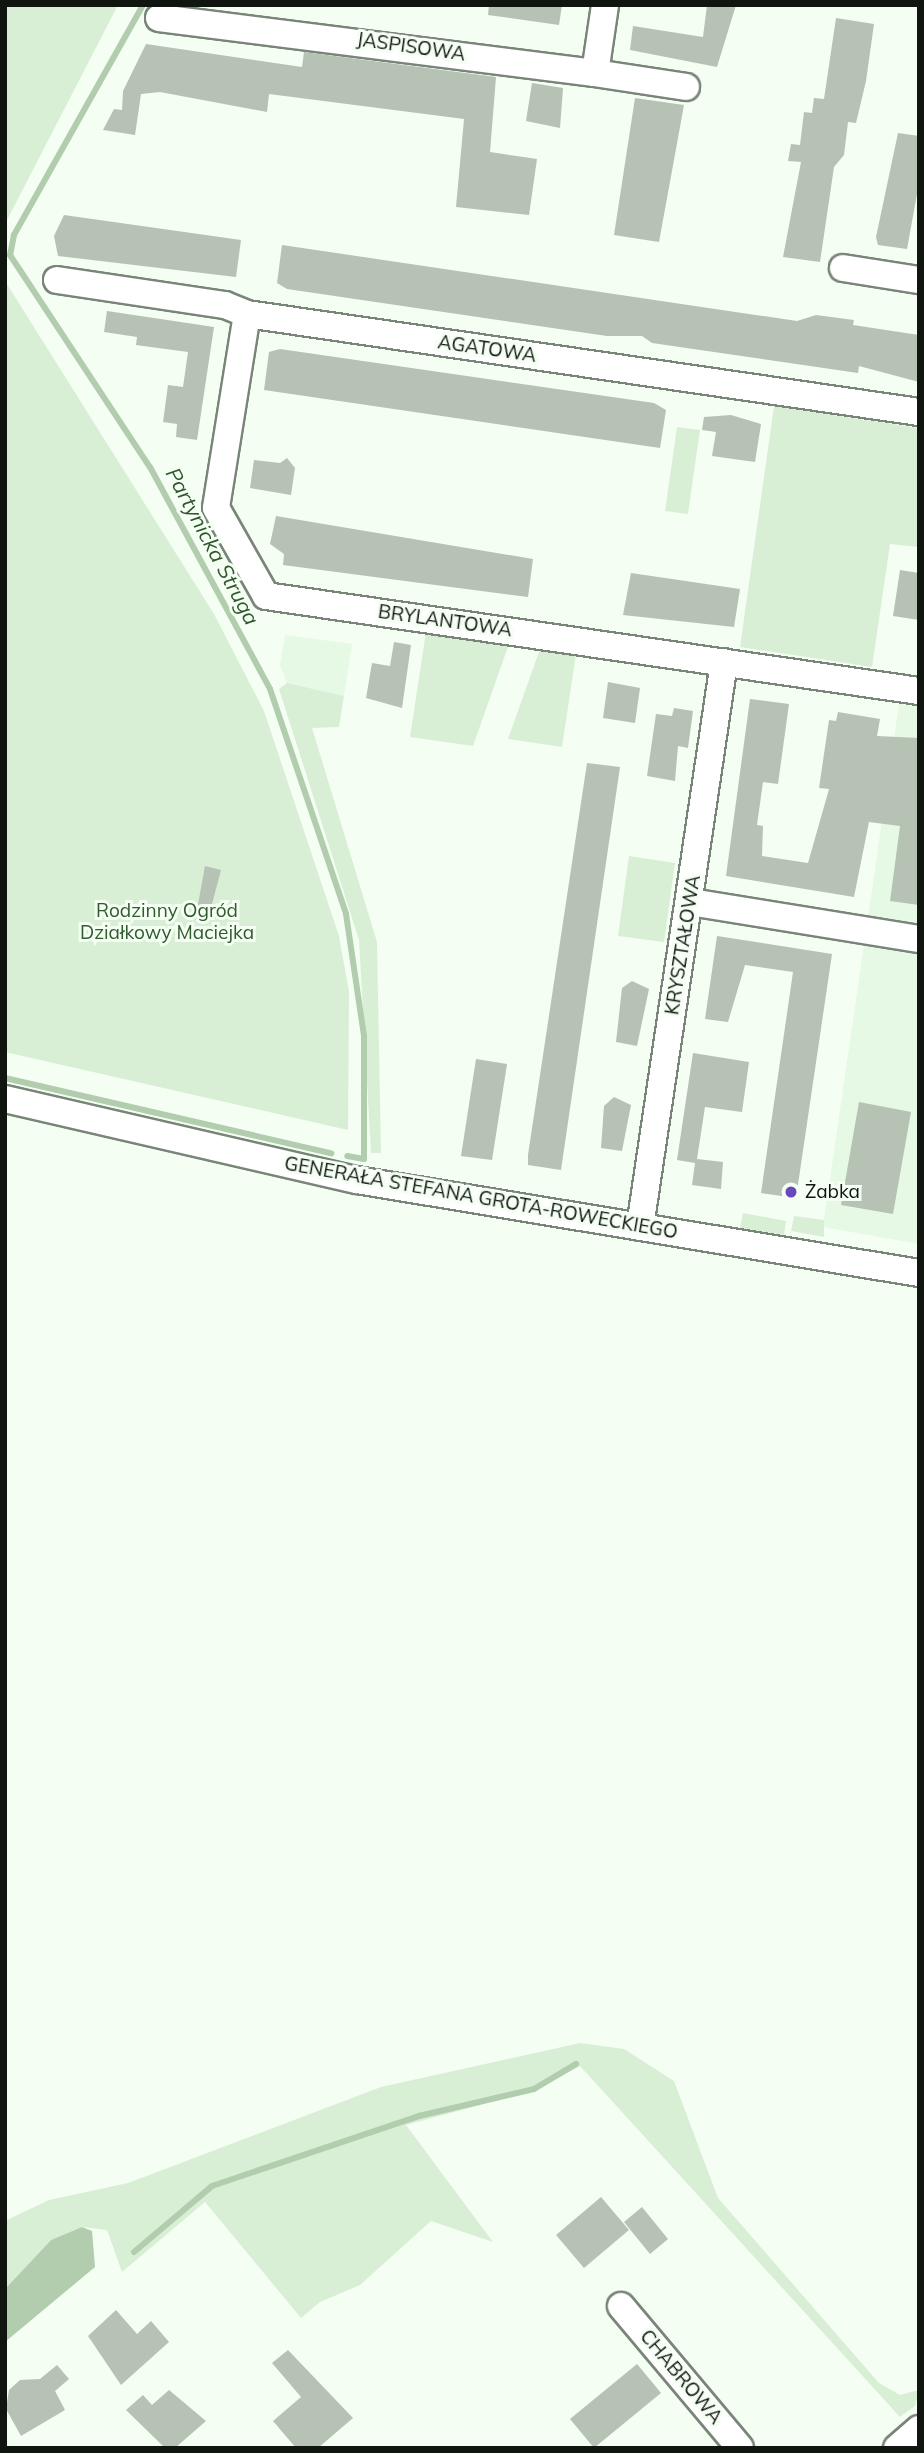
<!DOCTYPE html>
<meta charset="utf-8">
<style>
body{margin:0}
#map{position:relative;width:924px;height:2453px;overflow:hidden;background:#f4fef3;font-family:Mulish,sans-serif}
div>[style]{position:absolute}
.built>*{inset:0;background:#e6f9e4}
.green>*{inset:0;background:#d8efd6}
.water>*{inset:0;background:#b1cdae}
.stream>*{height:6px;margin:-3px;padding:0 3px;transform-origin:3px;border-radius:3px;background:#b1cdae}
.building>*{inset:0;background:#b5c2b4}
.roads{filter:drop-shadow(2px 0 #798578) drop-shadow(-2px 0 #798578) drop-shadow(0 2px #798578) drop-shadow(0 -2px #798578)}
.minor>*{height:26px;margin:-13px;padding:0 13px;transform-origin:13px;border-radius:13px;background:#fff}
.dots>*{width:19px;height:19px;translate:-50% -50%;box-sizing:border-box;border:4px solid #f4fef3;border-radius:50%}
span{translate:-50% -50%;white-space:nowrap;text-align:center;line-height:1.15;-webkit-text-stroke:6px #f4fef3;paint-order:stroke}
.street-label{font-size:19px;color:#101510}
.park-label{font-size:19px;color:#325a2f}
.poi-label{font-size:19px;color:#101510}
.left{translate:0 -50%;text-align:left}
.water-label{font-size:21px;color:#2f572c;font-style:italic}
.frame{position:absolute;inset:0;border:7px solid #101510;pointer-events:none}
</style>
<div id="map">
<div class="built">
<i style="clip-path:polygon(285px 635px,352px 644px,344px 696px,287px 683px,280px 665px)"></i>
<i style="clip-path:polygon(899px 704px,919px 707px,919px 1244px,823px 1227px)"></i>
</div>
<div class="green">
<i style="clip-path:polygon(5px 5px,118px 5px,5px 224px)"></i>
<i style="clip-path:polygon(5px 281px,214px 614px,264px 711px,339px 936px,349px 992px,348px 1130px,5px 1052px)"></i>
<i style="clip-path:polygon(774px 406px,919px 428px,919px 547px,890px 544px,872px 667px,740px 647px)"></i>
<i style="clip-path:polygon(677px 427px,700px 430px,688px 514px,665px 511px)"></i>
<i style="clip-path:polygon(426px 632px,509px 644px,473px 746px,410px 737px)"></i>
<i style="clip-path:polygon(540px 649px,576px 654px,562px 747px,508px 739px)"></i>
<i style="clip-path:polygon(287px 683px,344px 696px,339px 727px,312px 728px,377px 942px,381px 1153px,371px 1153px,359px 940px,279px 689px)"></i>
<i style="clip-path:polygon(629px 856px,675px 863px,664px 942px,618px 936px)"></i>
<i style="clip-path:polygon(743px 1213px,786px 1221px,784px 1235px,740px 1228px)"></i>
<i style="clip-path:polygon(794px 1216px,824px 1220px,824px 1237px,791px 1231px)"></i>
<i style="clip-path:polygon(580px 2043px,624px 2049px,674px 2081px,718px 2198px,879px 2383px,900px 2395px,919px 2390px,915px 2406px,900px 2417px,580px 2066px,536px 2090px,406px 2125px,493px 2242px,431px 2221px,360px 2285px,320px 2302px,301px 2318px,205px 2202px,122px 2272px,107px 2230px,82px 2227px,51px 2240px,5px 2289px,5px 2221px,49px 2200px,128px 2183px,381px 2087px)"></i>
</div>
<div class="water">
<i style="clip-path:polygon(82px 2227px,92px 2231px,95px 2267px,5px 2342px,5px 2289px,51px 2240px)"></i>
</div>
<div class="stream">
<i style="left:143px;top:5px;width:264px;rotate:119.3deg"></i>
<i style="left:14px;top:235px;width:20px;rotate:101deg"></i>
<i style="left:10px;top:255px;width:254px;rotate:56.6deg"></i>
<i style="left:150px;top:467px;width:252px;rotate:61.6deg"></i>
<i style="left:270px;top:689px;width:237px;rotate:71.3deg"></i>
<i style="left:346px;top:914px;width:123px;rotate:81.6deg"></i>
<i style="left:364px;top:1036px;width:123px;rotate:90deg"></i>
<i style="left:364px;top:1159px;width:17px;rotate:-170deg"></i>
<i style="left:5px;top:1078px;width:335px;rotate:13deg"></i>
<i style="left:134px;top:2252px;width:102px;rotate:-40.2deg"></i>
<i style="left:212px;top:2186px;width:219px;rotate:-18.7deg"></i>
<i style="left:419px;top:2116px;width:118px;rotate:-13.2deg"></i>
<i style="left:534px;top:2089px;width:49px;rotate:-30.8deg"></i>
</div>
<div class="building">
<i style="clip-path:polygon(489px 5px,562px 5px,559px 25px,488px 15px)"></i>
<i style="clip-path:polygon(707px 5px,736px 5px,717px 67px,630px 50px,633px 26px,703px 37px)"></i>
<i style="clip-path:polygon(836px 18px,874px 24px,866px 81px,856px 123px,848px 122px,844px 155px,834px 167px,820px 262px,783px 257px,801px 162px,788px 161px,791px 144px,800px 145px,804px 112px,812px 113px,814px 98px,824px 99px)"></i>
<i style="clip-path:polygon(146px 44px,302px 67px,304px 52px,496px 77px,490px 152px,537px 159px,529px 215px,456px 207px,464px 119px,269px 94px,267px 112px,160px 92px,141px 94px,135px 135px,103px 130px,114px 109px,122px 110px,123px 91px)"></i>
<i style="clip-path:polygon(532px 83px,563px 88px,560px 128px,526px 121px)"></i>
<i style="clip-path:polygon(635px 98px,684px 105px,659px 242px,614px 235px)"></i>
<i style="clip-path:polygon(898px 133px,919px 136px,919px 183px,907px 249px,878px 245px,876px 237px)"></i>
<i style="clip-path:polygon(64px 215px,241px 240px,236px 277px,58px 256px,54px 236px)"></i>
<i style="clip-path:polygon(282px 245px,797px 321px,816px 315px,854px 320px,853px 325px,919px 335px,919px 382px,859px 366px,858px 373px,652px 343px,642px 336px,607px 336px,287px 289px,277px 283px)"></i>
<i style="clip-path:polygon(107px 311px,214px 327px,197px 440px,176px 437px,177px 424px,163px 422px,168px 385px,183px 387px,188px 352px,136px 345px,137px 337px,104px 332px)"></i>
<i style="clip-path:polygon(280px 349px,654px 403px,666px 410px,660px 448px,264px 390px,269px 352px)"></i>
<i style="clip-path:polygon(731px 415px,761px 424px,755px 462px,712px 456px,716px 432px,702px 430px,704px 417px)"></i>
<i style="clip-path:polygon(287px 458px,295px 468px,291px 495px,250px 488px,254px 460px,280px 463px)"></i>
<i style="clip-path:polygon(276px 516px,533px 559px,528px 597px,283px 565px,284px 554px,270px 544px)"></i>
<i style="clip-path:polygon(900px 570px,919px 573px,919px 620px,893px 616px)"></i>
<i style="clip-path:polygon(631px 573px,740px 589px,734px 627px,623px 615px)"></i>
<i style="clip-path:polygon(394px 642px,411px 645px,402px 708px,366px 698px,372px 663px,390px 666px)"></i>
<i style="clip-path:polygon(608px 682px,640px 688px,635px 723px,603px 718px)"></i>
<i style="clip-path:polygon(750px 699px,789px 704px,778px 784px,763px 782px,757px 825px,763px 826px,762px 856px,808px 863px,829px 789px,819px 788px,829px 720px,836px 721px,838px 712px,880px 719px,877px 736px,919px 738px,919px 905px,890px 901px,900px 826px,869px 822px,854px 897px,726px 876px)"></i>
<i style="clip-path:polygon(674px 708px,693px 711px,688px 748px,678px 746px,675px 781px,647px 776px,656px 714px,672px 716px)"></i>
<i style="clip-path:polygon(587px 763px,620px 767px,561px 1170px,528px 1165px,528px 1155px)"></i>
<i style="clip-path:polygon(205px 866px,221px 870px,207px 923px,195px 921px)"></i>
<i style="clip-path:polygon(717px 936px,832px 954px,796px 1198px,761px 1193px,793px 972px,745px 965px,728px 1022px,705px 1019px)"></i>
<i style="clip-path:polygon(632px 981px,649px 989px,637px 1046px,616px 1042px,622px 988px)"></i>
<i style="clip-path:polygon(693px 1053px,749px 1062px,742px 1112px,705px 1107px,697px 1159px,723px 1162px,721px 1189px,692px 1185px,695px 1163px,677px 1160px)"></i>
<i style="clip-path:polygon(476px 1059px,507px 1064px,492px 1160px,461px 1156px)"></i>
<i style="clip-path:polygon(614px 1097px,631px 1105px,622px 1151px,601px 1148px,604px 1106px)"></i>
<i style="clip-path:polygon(859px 1102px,911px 1112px,893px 1214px,841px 1205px)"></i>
<i style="clip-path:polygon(601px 2197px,629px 2230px,584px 2268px,556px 2235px)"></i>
<i style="clip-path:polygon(642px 2207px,668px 2239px,650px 2254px,624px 2222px)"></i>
<i style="clip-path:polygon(116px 2310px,137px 2334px,151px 2321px,169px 2342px,121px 2385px,88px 2336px)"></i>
<i style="clip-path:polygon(288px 2350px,353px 2418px,318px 2448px,296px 2448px,273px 2421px,301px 2397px,272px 2363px)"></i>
<i style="clip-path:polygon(637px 2364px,661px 2393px,594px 2448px,570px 2419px)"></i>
<i style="clip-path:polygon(57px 2365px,69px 2379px,55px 2391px,65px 2410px,21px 2436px,6px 2409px,9px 2390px,20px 2380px,40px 2379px)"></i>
<i style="clip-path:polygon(169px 2390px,206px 2421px,175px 2448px,165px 2448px,126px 2410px,143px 2395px,152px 2405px)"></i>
</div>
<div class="roads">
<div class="minor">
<i style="left:159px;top:18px;width:439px;rotate:7.2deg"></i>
<i style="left:595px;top:73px;width:69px;rotate:-81.6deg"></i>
<i style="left:595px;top:73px;width:92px;rotate:8.7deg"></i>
<i style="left:843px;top:268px;width:77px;rotate:9deg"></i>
<i style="left:57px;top:280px;width:170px;rotate:8.5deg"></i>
<i style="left:225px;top:305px;width:24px;rotate:22deg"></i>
<i style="left:247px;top:314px;width:679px;rotate:8.3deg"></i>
<i style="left:247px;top:314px;width:196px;rotate:99.1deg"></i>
<i style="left:216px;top:508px;width:101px;rotate:60.4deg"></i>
<i style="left:266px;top:596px;width:660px;rotate:8.28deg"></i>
<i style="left:690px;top:902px;width:232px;rotate:9.2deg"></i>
<i style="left:5px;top:1099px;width:361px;rotate:13deg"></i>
<i style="left:357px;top:1180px;width:570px;rotate:9.4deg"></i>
<i style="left:640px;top:1227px;width:571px;rotate:-81.54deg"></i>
<i style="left:621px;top:2306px;width:185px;rotate:50deg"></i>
<i style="left:897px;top:2448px;width:29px;rotate:-41deg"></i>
</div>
</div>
<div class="dots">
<i style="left:791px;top:1192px;background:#6a46bf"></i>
</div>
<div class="street-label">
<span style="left:411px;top:47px;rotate:8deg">JASPISOWA</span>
<span style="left:487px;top:349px;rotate:8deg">AGATOWA</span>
<span style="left:445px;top:621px;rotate:8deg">BRYLANTOWA</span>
<span style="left:683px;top:945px;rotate:-81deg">KRYSZTAŁOWA</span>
<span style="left:481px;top:1198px;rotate:10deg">GENERAŁA STEFANA GROTA-ROWECKIEGO</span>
<span style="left:681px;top:2377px;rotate:50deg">CHABROWA</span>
</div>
<div class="park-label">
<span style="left:167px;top:922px">Rodzinny Ogród<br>Działkowy Maciejka</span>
</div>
<div class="poi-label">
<span class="left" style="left:805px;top:1192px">Żabka</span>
</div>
<div class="water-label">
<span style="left:213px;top:546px;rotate:62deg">Partynicka Struga</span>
</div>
<div class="frame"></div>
</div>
